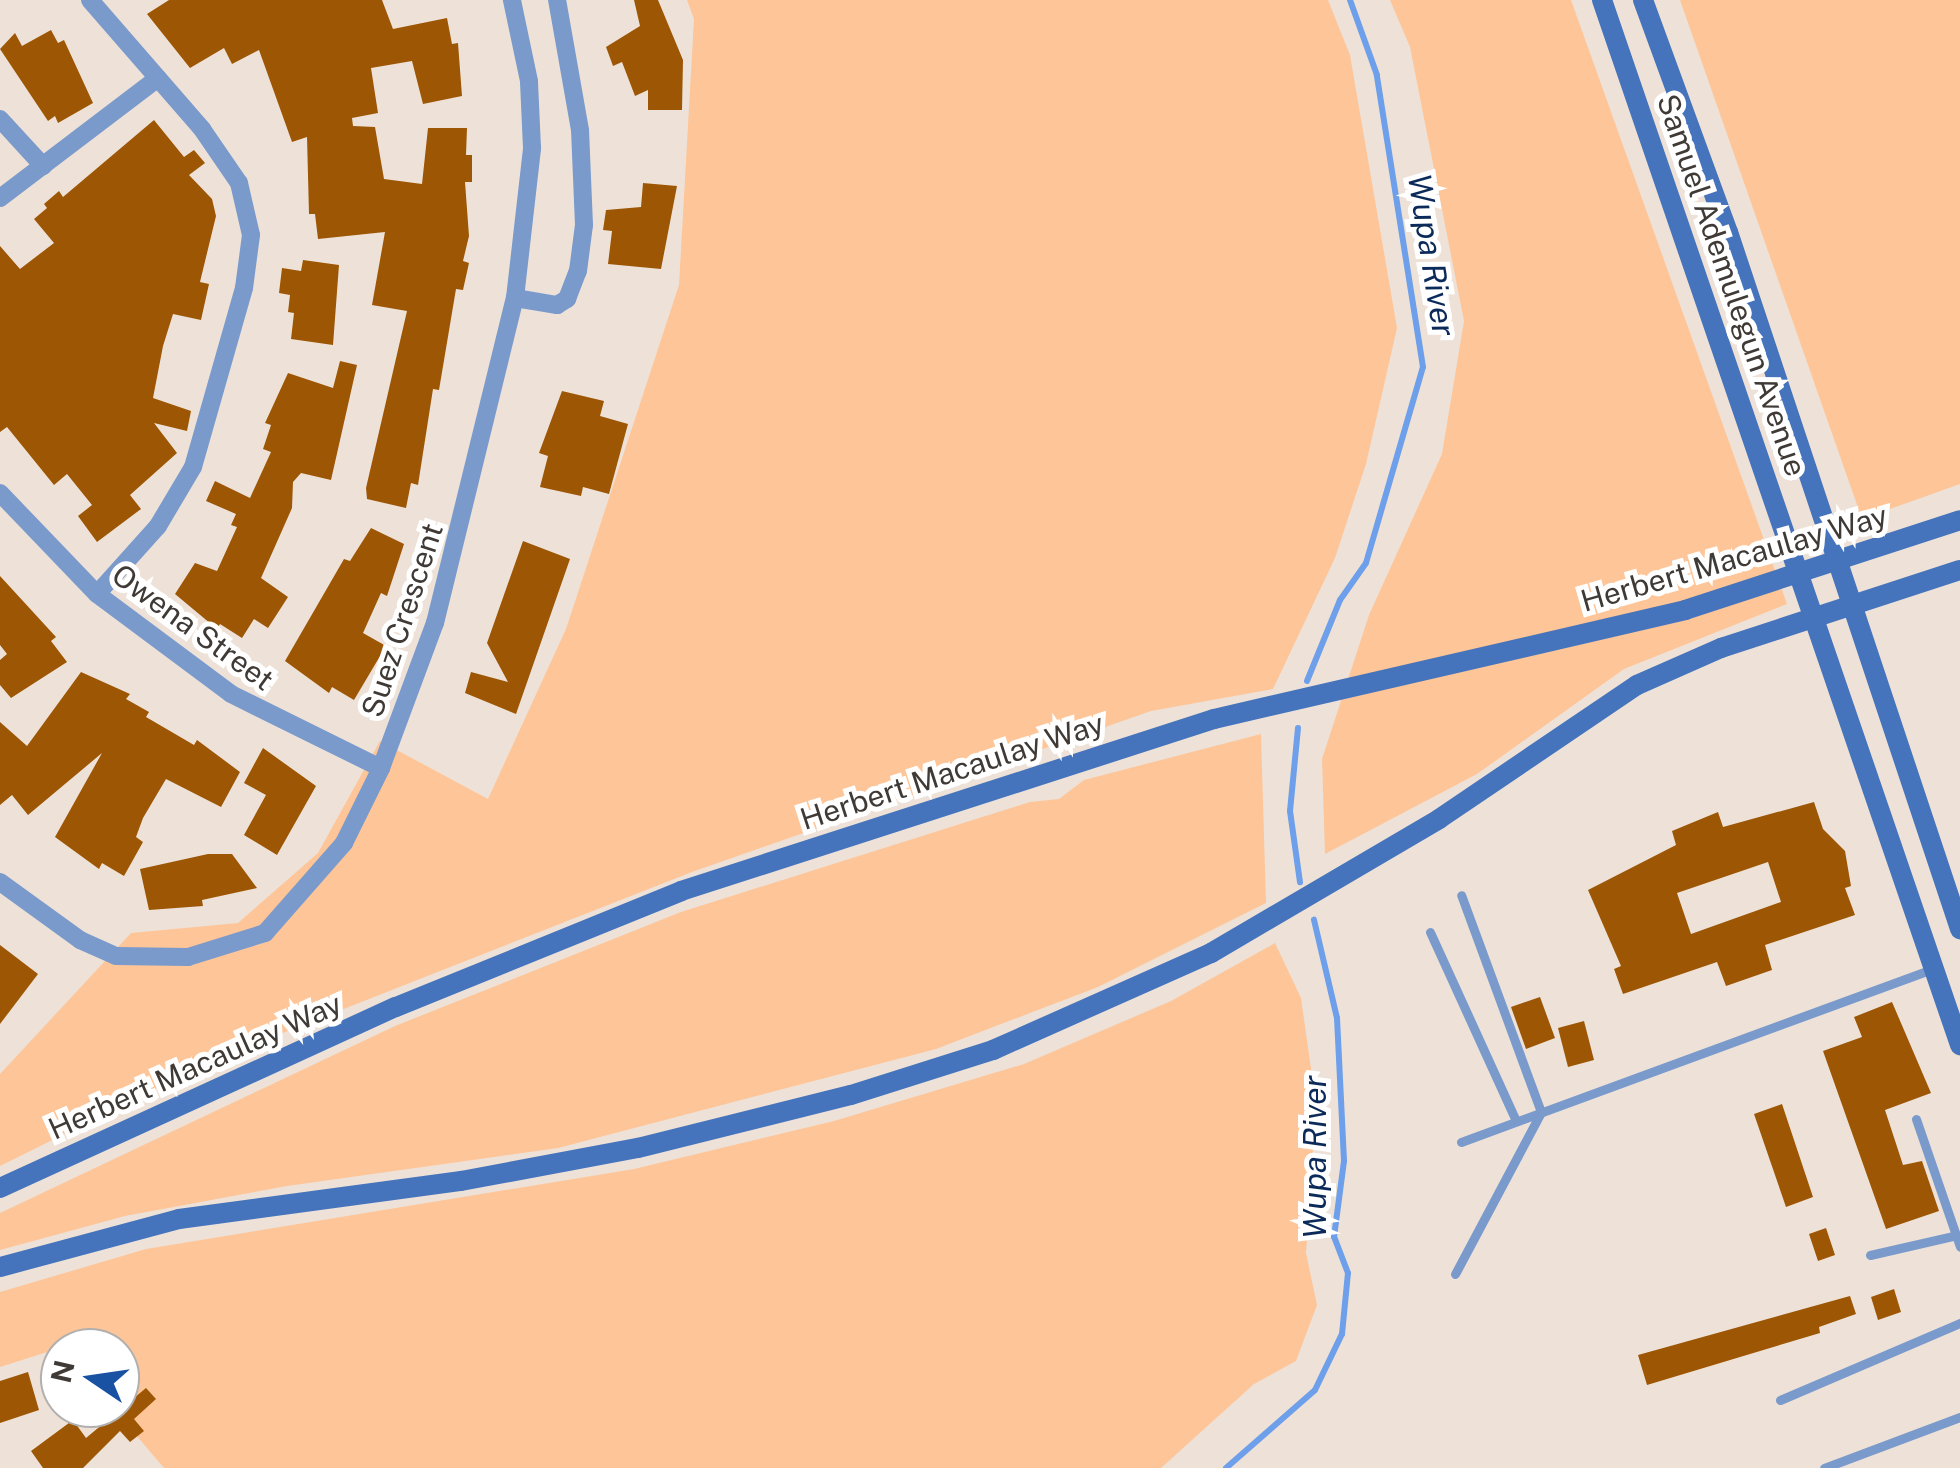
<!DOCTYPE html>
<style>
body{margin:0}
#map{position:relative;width:1960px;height:1468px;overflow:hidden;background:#eee2d8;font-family:"Public Sans",sans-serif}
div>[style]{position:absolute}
.green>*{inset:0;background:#fdc598}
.stream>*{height:6px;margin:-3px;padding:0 3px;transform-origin:3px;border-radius:3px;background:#6e9fea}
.building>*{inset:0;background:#9d5604}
.service>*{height:9px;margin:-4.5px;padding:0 4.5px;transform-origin:4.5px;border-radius:4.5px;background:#7a9acc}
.minor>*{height:18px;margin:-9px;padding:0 9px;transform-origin:9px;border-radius:9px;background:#7a9acc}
.secondary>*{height:20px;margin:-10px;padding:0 10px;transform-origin:10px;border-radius:10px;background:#4574bc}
span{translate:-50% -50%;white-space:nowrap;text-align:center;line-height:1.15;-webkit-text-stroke:10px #fff;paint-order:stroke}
.street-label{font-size:30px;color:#3f3a36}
.water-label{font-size:32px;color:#0b2a59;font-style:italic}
.north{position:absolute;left:40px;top:1328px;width:100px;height:100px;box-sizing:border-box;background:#fff;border:2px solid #b2b0af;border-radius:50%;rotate:283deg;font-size:28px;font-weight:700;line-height:40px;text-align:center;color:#3f3a36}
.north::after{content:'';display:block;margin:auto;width:35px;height:45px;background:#1a52a3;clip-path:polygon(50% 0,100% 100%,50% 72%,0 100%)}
</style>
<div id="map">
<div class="green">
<i style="clip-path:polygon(687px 0,1328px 0,1350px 55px,1397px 328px,1366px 464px,1335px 558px,1273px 689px,1151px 711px,692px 872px,214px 1060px,0 1166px,0 1074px,131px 933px,238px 923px,318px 853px,380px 741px,488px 799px,566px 629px,679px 285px,694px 19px)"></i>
<i style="clip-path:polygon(1390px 0,1571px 0,1787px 604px,1624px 669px,1477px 774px,1325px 854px,1322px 759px,1369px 615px,1442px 454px,1464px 321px,1410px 47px)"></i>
<i style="clip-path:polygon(1680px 0,1960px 0,1960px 484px,1862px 519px)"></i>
<i style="clip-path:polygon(1261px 734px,1266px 903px,1098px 987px,936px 1049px,558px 1148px,287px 1186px,125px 1216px,0 1250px,0 1213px,395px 1026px,681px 912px,1030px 802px,1059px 799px,1084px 780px)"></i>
<i style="clip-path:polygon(1275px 943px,1301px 998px,1316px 1104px,1306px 1253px,1317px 1305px,1296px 1361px,1254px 1384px,1161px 1468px,164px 1468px,113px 1408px,120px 1408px,120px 1348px,60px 1348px,0 1367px,0 1292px,146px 1249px,634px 1169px,834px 1121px,1024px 1064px,1171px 1001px)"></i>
</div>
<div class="stream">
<i style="left:1307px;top:681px;width:87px;rotate:-67.8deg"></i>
<i style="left:1340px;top:600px;width:45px;rotate:-54.9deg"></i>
<i style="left:1366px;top:563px;width:204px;rotate:-73.8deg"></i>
<i style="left:1423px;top:367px;width:296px;rotate:-99deg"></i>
<i style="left:1377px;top:75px;width:80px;rotate:-109.8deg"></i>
<i style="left:1298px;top:728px;width:83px;rotate:95.5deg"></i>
<i style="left:1290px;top:811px;width:72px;rotate:82deg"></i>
<i style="left:1226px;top:1468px;width:118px;rotate:-41.2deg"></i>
<i style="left:1315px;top:1390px;width:62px;rotate:-64.3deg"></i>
<i style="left:1342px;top:1334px;width:61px;rotate:-84.4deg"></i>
<i style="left:1348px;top:1273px;width:39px;rotate:-111deg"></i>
<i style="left:1334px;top:1237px;width:77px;rotate:-82.5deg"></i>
<i style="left:1344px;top:1161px;width:143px;rotate:-92.8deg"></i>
<i style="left:1337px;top:1018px;width:101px;rotate:-103.2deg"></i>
</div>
<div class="building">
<i style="clip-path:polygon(169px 0,382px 0,393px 29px,447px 18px,452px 44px,458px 43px,462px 96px,423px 104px,412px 61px,371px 68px,378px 113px,352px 118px,353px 126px,375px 127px,384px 179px,422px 184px,428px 128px,467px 128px,466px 155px,472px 155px,472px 182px,465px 182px,469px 236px,463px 261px,469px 263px,463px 290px,456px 289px,439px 390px,433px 389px,418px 485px,411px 483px,406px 508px,367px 499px,366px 488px,407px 311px,372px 305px,385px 232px,318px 239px,315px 214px,309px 214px,307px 137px,292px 142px,259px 50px,232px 64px,224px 48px,190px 68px,147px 14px)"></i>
<i style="clip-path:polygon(634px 0,658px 0,683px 60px,682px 110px,648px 110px,648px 90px,635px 96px,622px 62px,613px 66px,606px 47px,640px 26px)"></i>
<i style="clip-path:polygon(51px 30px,58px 43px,64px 40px,93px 103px,58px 123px,55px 116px,48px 121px,0 49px,15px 33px,22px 46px)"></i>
<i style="clip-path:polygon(154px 120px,184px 157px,194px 150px,205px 163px,189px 175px,212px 199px,216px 216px,200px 282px,209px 284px,201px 320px,173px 314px,163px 346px,153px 398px,191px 411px,187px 431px,154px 423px,177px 453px,130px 495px,141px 509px,97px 542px,78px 516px,92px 505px,67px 474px,54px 485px,7px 427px,0 432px,0 246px,20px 269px,54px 243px,34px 219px,47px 208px,44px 204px,59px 191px,63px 197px)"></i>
<i style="clip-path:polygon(643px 183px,677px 186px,661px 269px,608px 264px,612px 231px,603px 230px,606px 210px,641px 207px)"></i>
<i style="clip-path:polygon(303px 260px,339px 265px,333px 345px,291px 339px,294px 313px,288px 312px,290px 295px,279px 293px,282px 268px,301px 271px)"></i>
<i style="clip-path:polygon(340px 361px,357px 365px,331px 480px,301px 473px,293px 482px,292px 508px,261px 578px,288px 597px,268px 628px,254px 619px,242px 638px,220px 624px,217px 629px,175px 594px,195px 563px,217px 571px,237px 527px,231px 525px,236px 514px,206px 501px,215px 481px,250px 498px,271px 452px,263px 449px,271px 425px,265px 423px,288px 373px,333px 388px)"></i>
<i style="clip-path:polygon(562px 391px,604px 401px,600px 416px,628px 424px,609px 494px,583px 487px,581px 496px,540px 487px,548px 456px,539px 453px)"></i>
<i style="clip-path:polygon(371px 528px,404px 544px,387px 596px,381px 593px,363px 633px,386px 646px,354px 700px,332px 687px,329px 693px,285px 661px,344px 559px,350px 561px)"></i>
<i style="clip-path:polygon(523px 541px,570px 559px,516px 714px,465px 693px,471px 672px,508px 682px,487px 643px)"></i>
<i style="clip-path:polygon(0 576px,56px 637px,51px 641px,67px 662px,11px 698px,0 685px,0 660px,7px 654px,0 645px)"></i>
<i style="clip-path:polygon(81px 672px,130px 694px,126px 699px,149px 712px,146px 717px,194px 745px,197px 740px,240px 772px,221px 807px,166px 779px,143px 818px,136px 837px,143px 842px,124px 876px,102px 863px,99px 869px,55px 837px,102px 753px,28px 815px,12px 795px,0 805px,0 722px,27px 746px)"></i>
<i style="clip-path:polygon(263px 748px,316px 786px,277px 855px,244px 835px,266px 795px,244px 783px)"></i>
<i style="clip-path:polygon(evenodd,1814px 802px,1823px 829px,1845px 851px,1851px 886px,1845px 888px,1855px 915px,1765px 945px,1772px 970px,1726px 986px,1717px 962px,1623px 994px,1614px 969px,1621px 966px,1588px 890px,1676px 845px,1672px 831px,1718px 812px,1723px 827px,1814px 802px,1768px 862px,1781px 902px,1691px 934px,1677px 893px,1768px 862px)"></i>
<i style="clip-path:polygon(208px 854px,232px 854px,257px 888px,202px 900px,203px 906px,149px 910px,140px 869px)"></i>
<i style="clip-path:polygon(0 945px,38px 974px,0 1024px)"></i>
<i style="clip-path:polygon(1540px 997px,1555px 1038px,1526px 1049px,1511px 1007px)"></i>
<i style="clip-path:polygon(1892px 1002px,1931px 1093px,1885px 1110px,1903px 1165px,1922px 1161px,1939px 1211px,1886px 1229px,1823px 1051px,1862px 1037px,1854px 1017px)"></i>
<i style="clip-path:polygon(1584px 1021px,1594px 1060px,1568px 1067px,1558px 1028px)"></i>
<i style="clip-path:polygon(1782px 1104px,1813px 1197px,1786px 1207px,1754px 1114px)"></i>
<i style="clip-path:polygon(1826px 1228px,1835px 1255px,1818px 1261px,1809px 1234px)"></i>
<i style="clip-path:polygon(1894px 1289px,1901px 1312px,1878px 1320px,1871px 1297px)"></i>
<i style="clip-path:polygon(1850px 1296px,1856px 1314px,1819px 1327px,1820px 1333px,1647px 1385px,1638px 1355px)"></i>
<i style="clip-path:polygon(28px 1372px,39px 1410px,0 1423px,0 1381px)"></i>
<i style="clip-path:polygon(146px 1388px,156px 1399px,134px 1419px,144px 1431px,130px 1442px,120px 1431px,83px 1468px,43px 1468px,31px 1451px,73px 1420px,86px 1438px)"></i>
</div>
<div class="service">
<i style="left:1430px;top:932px;width:208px;rotate:65.5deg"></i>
<i style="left:1916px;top:1119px;width:135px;rotate:71deg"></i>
<i style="left:1461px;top:1142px;width:502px;rotate:-20.17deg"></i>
<i style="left:1870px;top:1255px;width:89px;rotate:-12.9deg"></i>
<i style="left:1455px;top:1274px;width:183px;rotate:-62deg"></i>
<i style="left:1541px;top:1112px;width:231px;rotate:-110.2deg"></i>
<i style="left:1780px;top:1400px;width:196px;rotate:-23.2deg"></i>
<i style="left:1824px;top:1468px;width:145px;rotate:-20.6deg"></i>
</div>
<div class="minor">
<i style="left:90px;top:0;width:171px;rotate:49deg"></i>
<i style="left:202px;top:129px;width:65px;rotate:55.6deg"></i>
<i style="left:239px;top:183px;width:53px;rotate:77deg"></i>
<i style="left:251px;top:235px;width:53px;rotate:97.5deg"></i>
<i style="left:244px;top:288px;width:186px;rotate:105.9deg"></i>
<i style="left:193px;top:467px;width:69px;rotate:120.7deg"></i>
<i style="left:158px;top:526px;width:91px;rotate:131.9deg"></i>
<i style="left:0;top:119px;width:64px;rotate:47.5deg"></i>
<i style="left:0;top:198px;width:198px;rotate:-37.2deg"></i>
<i style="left:515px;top:298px;width:43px;rotate:9.5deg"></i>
<i style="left:557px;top:305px;width:12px;rotate:-31deg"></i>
<i style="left:567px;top:299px;width:30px;rotate:-69deg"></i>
<i style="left:578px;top:271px;width:46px;rotate:-82.6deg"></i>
<i style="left:584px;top:225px;width:95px;rotate:-92.4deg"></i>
<i style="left:580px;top:130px;width:132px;rotate:-100deg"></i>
<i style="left:0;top:493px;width:140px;rotate:46.2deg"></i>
<i style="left:97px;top:594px;width:167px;rotate:36.7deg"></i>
<i style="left:231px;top:694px;width:167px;rotate:26.3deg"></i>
<i style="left:0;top:882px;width:99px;rotate:35.9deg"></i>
<i style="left:80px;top:940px;width:39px;rotate:24deg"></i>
<i style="left:116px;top:956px;width:72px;rotate:0.8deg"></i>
<i style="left:188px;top:957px;width:81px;rotate:-17.3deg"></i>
<i style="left:265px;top:933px;width:120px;rotate:-48.7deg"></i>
<i style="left:344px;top:843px;width:84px;rotate:-63.7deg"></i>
<i style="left:381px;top:768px;width:155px;rotate:-69.6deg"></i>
<i style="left:435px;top:623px;width:335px;rotate:-76.2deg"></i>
<i style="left:515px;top:298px;width:151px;rotate:-83.5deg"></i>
<i style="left:532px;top:148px;width:67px;rotate:-92.6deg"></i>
<i style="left:529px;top:81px;width:83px;rotate:-101.9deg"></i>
</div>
<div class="secondary">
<i style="left:1602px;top:0;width:1105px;rotate:71.09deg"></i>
<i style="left:1643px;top:0;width:247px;rotate:69.9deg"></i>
<i style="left:1728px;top:232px;width:735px;rotate:71.59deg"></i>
<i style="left:0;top:1188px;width:435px;rotate:-24.6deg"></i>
<i style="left:396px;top:1007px;width:308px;rotate:-22.1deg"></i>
<i style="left:681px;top:891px;width:560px;rotate:-17.88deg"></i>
<i style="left:1214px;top:719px;width:483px;rotate:-13deg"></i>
<i style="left:1685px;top:610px;width:289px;rotate:-18.1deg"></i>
<i style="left:0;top:1267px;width:185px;rotate:-15deg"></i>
<i style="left:179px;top:1219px;width:285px;rotate:-7.7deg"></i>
<i style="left:461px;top:1181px;width:180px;rotate:-10.6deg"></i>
<i style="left:638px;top:1148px;width:219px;rotate:-14deg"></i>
<i style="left:851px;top:1095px;width:149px;rotate:-17.6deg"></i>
<i style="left:993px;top:1050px;width:239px;rotate:-24deg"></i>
<i style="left:1211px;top:953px;width:264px;rotate:-30.4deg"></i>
<i style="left:1439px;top:819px;width:239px;rotate:-34.1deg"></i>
<i style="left:1637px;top:685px;width:92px;rotate:-23.8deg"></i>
<i style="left:1721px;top:648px;width:251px;rotate:-18.1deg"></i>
</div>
<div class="street-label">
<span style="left:1732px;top:285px;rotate:71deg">Samuel Ademulegun Avenue</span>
<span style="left:1734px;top:558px;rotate:-16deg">Herbert Macaulay Way</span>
<span style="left:402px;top:620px;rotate:-72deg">Suez Crescent</span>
<span style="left:193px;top:627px;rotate:36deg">Owena Street</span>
<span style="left:952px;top:771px;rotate:-18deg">Herbert Macaulay Way</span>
<span style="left:195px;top:1066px;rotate:-24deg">Herbert Macaulay Way</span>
</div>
<div class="water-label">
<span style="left:1431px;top:255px;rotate:81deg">Wupa River</span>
<span style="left:1315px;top:1157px;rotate:-90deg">Wupa River</span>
</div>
<div class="north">N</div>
</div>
